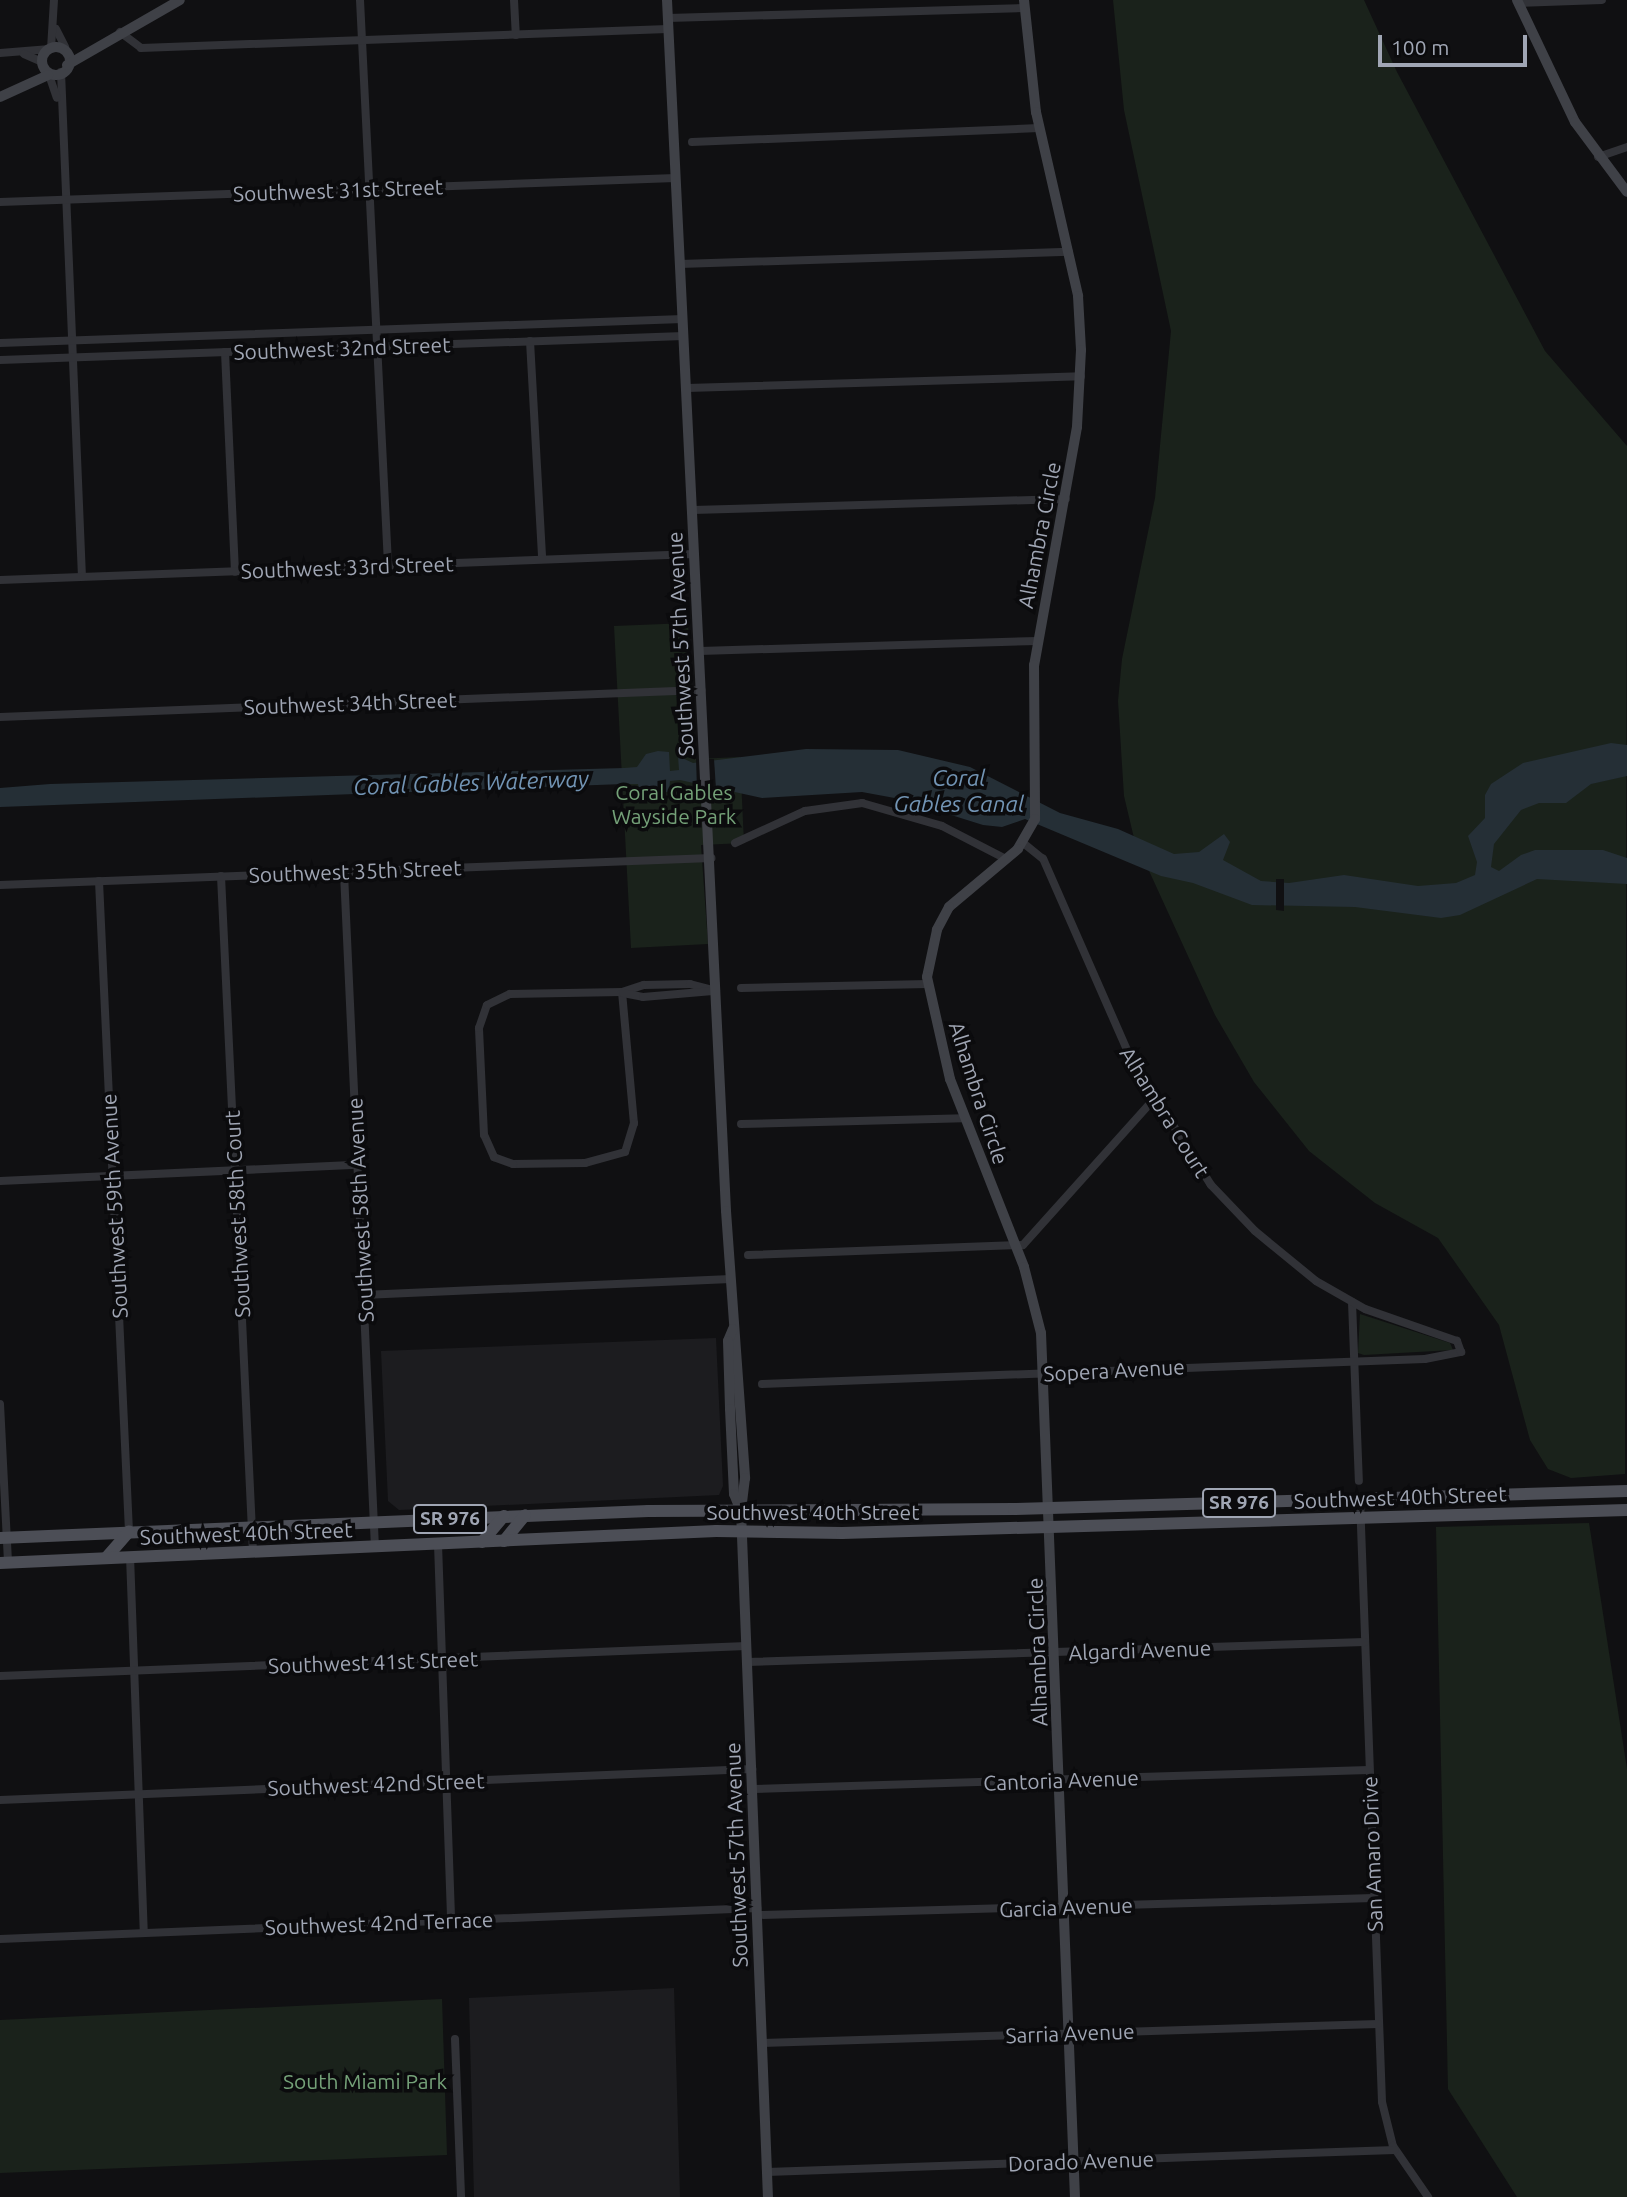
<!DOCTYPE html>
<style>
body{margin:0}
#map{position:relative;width:1627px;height:2197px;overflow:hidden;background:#101012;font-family:Ubuntu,sans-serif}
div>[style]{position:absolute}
.built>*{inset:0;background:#1c1c1f}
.green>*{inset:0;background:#1a221b}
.water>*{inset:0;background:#252f36}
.pier>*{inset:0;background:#101012}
.street>*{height:8px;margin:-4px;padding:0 4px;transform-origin:4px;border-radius:4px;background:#313237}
.secondary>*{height:10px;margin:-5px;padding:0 5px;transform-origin:5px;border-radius:5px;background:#3f4147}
.secondary>.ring{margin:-5px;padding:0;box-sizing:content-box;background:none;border:10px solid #3f4147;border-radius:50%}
.primary>*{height:12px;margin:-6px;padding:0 6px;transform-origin:6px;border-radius:6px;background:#4c4e56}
span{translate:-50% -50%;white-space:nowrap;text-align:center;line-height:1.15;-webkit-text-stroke:7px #0b0b0d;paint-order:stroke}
.shield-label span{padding:2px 5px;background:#0b0b0d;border:2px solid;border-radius:5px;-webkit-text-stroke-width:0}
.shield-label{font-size:19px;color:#a0a6b4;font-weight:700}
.street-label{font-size:21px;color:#a0a6b4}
.park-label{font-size:21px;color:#74a178}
.water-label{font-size:23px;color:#7294b4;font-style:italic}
.scale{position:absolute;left:1378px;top:35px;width:149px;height:32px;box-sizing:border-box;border:4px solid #a0a6b4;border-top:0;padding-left:9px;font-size:21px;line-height:24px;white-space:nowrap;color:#a0a6b4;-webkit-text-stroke:5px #0b0b0d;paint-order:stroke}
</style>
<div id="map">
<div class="built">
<i style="clip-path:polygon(716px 1338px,723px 1486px,719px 1495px,399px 1510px,388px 1501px,381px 1351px)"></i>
<i style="clip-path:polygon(674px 1988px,680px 2197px,474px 2197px,469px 1998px)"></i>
</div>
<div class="green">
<i style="clip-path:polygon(1113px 0,1364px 0,1397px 72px,1545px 351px,1627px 446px,1625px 1474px,1571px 1478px,1548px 1469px,1530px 1440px,1499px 1325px,1438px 1238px,1375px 1203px,1309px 1151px,1254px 1082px,1215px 1015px,1134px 838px,1124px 796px,1118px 701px,1122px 659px,1155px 498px,1171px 331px,1124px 110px)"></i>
<i style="clip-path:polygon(688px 623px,695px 759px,740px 757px,744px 843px,701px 845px,708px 944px,631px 948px,614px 626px)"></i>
<i style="clip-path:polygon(1360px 1314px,1450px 1343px,1453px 1350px,1364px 1355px,1358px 1353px)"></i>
<i style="clip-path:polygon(1589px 1523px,1627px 1769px,1627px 2197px,1517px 2197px,1448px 2089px,1436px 1527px)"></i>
<i style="clip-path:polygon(442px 1999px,447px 2155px,0 2173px,0 2020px)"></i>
</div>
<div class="water">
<i style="clip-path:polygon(1611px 743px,1627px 745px,1627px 776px,1591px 784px,1566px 803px,1539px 803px,1521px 810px,1494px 844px,1491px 867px,1499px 871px,1521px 855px,1535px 850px,1603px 850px,1627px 858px,1627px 884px,1537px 879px,1460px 915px,1441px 918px,1355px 907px,1252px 905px,1193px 883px,1161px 876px,1025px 819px,1002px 827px,983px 825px,900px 799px,862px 792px,762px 798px,680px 780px,670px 781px,669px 791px,662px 794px,639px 789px,638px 784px,624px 784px,0 807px,0 788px,50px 784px,624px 768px,637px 767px,646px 754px,658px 751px,669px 752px,670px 771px,679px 770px,678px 756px,693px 763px,806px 749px,898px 750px,970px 767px,1060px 813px,1118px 829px,1174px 854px,1199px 852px,1224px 834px,1230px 842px,1223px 860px,1261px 881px,1289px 883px,1344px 875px,1418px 886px,1456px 883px,1475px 875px,1477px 862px,1468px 836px,1485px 818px,1485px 795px,1491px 784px,1523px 763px)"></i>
</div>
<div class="pier">
<i style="clip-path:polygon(696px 759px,714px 759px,716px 789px,697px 788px)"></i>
<i style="clip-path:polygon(1276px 879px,1284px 879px,1284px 911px,1276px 910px)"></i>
</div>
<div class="street">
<i style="left:360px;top:0;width:566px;rotate:87.16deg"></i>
<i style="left:514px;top:0;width:35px;rotate:87deg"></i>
<i style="left:1519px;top:3px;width:83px;rotate:-2.1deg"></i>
<i style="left:668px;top:18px;width:356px;rotate:-1.6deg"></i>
<i style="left:56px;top:29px;width:20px;rotate:63deg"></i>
<i style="left:120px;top:32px;width:26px;rotate:37deg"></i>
<i style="left:141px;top:48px;width:527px;rotate:-2.06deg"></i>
<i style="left:51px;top:49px;width:49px;rotate:-86.5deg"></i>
<i style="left:0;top:53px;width:50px;rotate:-4.6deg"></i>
<i style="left:24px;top:54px;width:20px;rotate:24deg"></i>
<i style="left:61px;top:72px;width:505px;rotate:87.62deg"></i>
<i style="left:49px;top:75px;width:24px;rotate:71deg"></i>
<i style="left:692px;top:142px;width:347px;rotate:-2.3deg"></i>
<i style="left:1598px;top:157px;width:31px;rotate:-19deg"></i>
<i style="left:0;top:202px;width:676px;rotate:-2.03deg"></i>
<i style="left:680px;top:264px;width:389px;rotate:-1.8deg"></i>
<i style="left:530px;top:341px;width:218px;rotate:86.8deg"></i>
<i style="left:0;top:343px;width:683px;rotate:-2.01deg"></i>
<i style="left:225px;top:352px;width:220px;rotate:87.4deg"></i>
<i style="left:0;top:360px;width:684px;rotate:-2.01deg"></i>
<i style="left:687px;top:388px;width:394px;rotate:-1.7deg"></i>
<i style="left:693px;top:510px;width:373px;rotate:-1.7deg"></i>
<i style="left:0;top:580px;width:695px;rotate:-2.14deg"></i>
<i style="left:700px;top:651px;width:338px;rotate:-1.7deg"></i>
<i style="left:0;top:717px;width:702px;rotate:-2.21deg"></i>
<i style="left:735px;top:843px;width:77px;rotate:-24.6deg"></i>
<i style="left:805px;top:811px;width:58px;rotate:-8deg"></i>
<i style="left:862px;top:803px;width:83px;rotate:16deg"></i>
<i style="left:942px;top:826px;width:72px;rotate:27.3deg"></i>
<i style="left:344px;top:873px;width:675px;rotate:87.37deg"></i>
<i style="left:221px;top:876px;width:677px;rotate:87.29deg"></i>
<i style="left:99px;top:881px;width:652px;rotate:87.36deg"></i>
<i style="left:0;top:885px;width:712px;rotate:-2.17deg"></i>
<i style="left:741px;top:988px;width:187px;rotate:-1.2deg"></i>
<i style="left:622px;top:992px;width:132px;rotate:84.8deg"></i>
<i style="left:634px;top:1123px;width:30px;rotate:107deg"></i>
<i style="left:625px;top:1152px;width:41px;rotate:164.6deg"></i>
<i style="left:585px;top:1163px;width:72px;rotate:179.2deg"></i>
<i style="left:513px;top:1164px;width:20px;rotate:-160deg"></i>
<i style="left:494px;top:1157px;width:24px;rotate:-114deg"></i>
<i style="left:484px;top:1135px;width:107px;rotate:-92.7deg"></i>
<i style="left:479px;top:1028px;width:24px;rotate:-71deg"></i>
<i style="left:487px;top:1005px;width:25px;rotate:-26deg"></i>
<i style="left:510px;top:994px;width:112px;rotate:-1deg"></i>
<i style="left:622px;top:992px;width:23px;rotate:-18deg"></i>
<i style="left:644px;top:985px;width:46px;rotate:-1.2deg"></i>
<i style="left:690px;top:984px;width:27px;rotate:15deg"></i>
<i style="left:623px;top:993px;width:20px;rotate:11deg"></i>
<i style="left:643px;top:997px;width:70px;rotate:-4.9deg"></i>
<i style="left:741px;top:1124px;width:222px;rotate:-1.5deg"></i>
<i style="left:0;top:1181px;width:357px;rotate:-2.6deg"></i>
<i style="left:748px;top:1255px;width:275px;rotate:-2.1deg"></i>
<i style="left:1023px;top:1245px;width:196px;rotate:-48.1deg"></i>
<i style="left:363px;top:1295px;width:368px;rotate:-2.5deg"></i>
<i style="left:1352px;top:1302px;width:179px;rotate:87.8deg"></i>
<i style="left:762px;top:1384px;width:663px;rotate:-2.16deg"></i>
<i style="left:1425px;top:1359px;width:37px;rotate:-11deg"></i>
<i style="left:1461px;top:1352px;width:12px;rotate:-110deg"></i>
<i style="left:1457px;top:1341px;width:97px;rotate:-160.8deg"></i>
<i style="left:1365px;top:1309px;width:56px;rotate:-150.3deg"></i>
<i style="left:1316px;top:1281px;width:79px;rotate:-140.7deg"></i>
<i style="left:1255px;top:1231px;width:64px;rotate:-133.7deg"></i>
<i style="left:1211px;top:1185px;width:149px;rotate:-122.4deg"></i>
<i style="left:1131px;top:1059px;width:219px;rotate:-113.7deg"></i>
<i style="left:1043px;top:859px;width:26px;rotate:-141deg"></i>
<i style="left:0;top:1404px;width:158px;rotate:87.1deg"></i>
<i style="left:1360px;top:1499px;width:603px;rotate:87.91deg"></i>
<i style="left:1382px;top:2102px;width:45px;rotate:76deg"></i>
<i style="left:1393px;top:2146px;width:62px;rotate:55.5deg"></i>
<i style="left:438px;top:1544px;width:376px;rotate:88deg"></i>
<i style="left:130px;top:1556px;width:377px;rotate:87.9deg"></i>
<i style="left:747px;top:1662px;width:618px;rotate:-1.85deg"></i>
<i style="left:0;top:1676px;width:747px;rotate:-2.3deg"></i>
<i style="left:753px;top:1789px;width:616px;rotate:-1.77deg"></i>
<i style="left:0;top:1800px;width:753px;rotate:-2.36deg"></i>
<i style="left:758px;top:1915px;width:616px;rotate:-1.58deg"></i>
<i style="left:0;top:1939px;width:758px;rotate:-2.35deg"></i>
<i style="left:455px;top:2039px;width:158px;rotate:87.8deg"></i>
<i style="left:762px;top:2043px;width:616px;rotate:-1.77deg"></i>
<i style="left:767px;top:2172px;width:628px;rotate:-2.01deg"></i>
</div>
<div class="secondary">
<i style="left:667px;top:0;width:1212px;rotate:87.21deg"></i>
<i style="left:726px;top:1211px;width:268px;rotate:85.9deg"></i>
<i style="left:745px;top:1478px;width:33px;rotate:97deg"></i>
<i style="left:1024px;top:0;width:113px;rotate:83.9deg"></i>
<i style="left:1036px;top:112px;width:189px;rotate:77.1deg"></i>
<i style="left:1078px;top:296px;width:54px;rotate:86.8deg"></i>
<i style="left:1081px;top:350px;width:77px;rotate:93deg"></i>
<i style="left:1077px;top:427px;width:242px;rotate:100.2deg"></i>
<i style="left:1034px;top:665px;width:154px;rotate:89.6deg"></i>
<i style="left:1035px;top:819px;width:34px;rotate:120deg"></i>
<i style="left:1018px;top:849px;width:90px;rotate:140deg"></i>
<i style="left:949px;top:907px;width:26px;rotate:118deg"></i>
<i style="left:937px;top:930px;width:48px;rotate:102deg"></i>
<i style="left:927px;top:977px;width:105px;rotate:77.3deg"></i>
<i style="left:950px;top:1079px;width:202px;rotate:68.5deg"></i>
<i style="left:1024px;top:1267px;width:68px;rotate:75.6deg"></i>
<i style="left:1041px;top:1333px;width:865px;rotate:87.75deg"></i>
<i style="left:1517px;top:0;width:135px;rotate:64.6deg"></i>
<i style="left:1575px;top:122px;width:87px;rotate:53.4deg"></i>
<i class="ring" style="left:42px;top:47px;width:18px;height:18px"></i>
<i style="left:67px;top:65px;width:130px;rotate:-29.9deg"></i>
<i style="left:0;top:97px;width:53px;rotate:-24.6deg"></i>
<i style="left:733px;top:1329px;width:13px;rotate:113deg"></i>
<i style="left:728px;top:1341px;width:68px;rotate:88.3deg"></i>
<i style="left:730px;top:1409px;width:85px;rotate:87.3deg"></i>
<i style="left:734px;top:1494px;width:18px;rotate:68deg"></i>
<i style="left:741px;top:1511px;width:687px;rotate:87.75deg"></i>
</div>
<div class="primary">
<i style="left:0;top:1538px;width:649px;rotate:-2.39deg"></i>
<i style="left:648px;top:1511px;width:366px;rotate:-0.3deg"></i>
<i style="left:1014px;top:1509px;width:613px;rotate:-1.68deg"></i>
<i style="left:504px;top:1541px;width:33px;rotate:-51deg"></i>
<i style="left:482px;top:1542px;width:34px;rotate:-50deg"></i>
<i style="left:106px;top:1558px;width:35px;rotate:-49deg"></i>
<i style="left:0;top:1563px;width:717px;rotate:-2.56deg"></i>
<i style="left:716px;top:1531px;width:126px;rotate:0.9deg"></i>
<i style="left:842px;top:1533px;width:785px;rotate:-1.68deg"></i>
</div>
<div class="shield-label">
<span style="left:1239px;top:1503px">SR 976</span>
<span style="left:450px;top:1519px">SR 976</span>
</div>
<div class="street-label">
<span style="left:338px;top:190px;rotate:-2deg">Southwest 31st Street</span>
<span style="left:342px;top:348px;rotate:-2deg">Southwest 32nd Street</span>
<span style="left:1039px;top:535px;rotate:-79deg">Alhambra Circle</span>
<span style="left:347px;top:567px;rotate:-2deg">Southwest 33rd Street</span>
<span style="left:680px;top:644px;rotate:-93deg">Southwest 57th Avenue</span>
<span style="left:350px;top:703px;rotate:-2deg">Southwest 34th Street</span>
<span style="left:355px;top:871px;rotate:-2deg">Southwest 35th Street</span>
<span style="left:979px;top:1093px;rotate:72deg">Alhambra Circle</span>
<span style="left:1165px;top:1112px;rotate:58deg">Alhambra Court</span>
<span style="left:114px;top:1206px;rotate:-93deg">Southwest 59th Avenue</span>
<span style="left:360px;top:1210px;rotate:-93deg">Southwest 58th Avenue</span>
<span style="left:237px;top:1214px;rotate:-93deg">Southwest 58th Court</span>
<span style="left:1114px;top:1370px;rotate:-3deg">Sopera Avenue</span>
<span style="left:1400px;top:1497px;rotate:-2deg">Southwest 40th Street</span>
<span style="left:813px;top:1512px">Southwest 40th Street</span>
<span style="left:246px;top:1533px;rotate:-2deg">Southwest 40th Street</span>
<span style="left:1140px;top:1650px;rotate:-2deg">Algardi Avenue</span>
<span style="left:1037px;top:1652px;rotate:-92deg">Alhambra Circle</span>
<span style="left:373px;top:1662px;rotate:-2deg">Southwest 41st Street</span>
<span style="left:1061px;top:1780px;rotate:-2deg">Cantoria Avenue</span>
<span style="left:376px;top:1784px;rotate:-2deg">Southwest 42nd Street</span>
<span style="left:1372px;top:1854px;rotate:-92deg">San Amaro Drive</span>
<span style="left:736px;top:1855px;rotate:-92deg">Southwest 57th Avenue</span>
<span style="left:1066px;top:1907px;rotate:-2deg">Garcia Avenue</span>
<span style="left:379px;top:1923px;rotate:-2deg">Southwest 42nd Terrace</span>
<span style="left:1070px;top:2033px;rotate:-2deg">Sarria Avenue</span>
<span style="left:1081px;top:2161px;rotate:-2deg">Dorado Avenue</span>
</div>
<div class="park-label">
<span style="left:674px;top:804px">Coral Gables<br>Wayside Park</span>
<span style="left:365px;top:2081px">South Miami Park</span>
</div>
<div class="water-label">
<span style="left:959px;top:791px">Coral<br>Gables Canal</span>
<span style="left:471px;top:783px;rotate:-2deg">Coral Gables Waterway</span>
</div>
<div class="scale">100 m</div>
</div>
